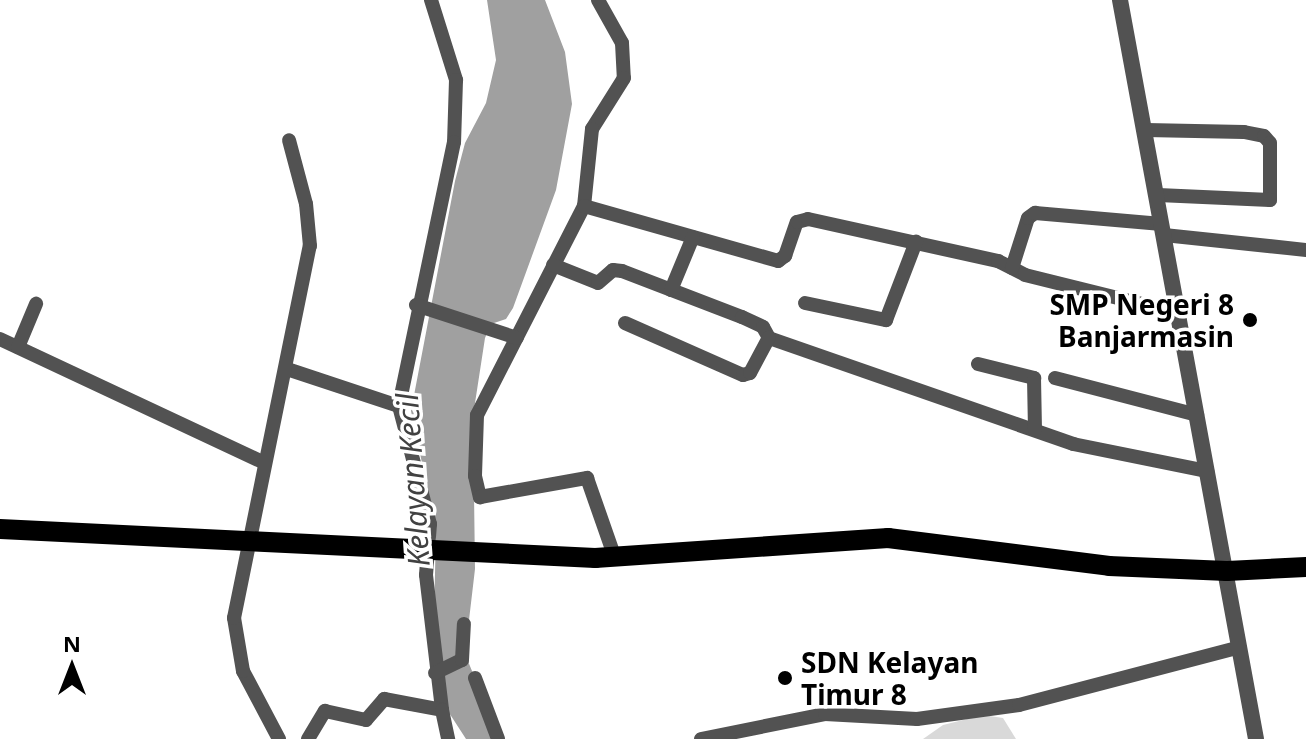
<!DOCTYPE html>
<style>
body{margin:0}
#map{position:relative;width:1306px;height:739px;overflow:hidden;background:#fff;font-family:"Noto Sans",sans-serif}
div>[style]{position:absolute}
.green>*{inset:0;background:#d9d9d9}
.water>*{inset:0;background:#a0a0a0}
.minor>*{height:14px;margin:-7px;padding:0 7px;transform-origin:7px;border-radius:7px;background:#525252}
.tertiary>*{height:16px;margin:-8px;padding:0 8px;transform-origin:8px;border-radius:8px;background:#525252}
.primary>*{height:20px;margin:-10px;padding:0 10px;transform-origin:10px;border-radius:10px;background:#000}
.dots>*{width:22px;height:22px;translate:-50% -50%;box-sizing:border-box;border:4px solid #fff;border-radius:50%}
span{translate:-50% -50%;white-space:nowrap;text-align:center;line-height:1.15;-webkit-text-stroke:7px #fff;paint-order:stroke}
.poi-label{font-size:28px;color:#000;font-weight:700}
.right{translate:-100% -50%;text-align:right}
.left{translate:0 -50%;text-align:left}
.water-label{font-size:30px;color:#414141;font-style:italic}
.north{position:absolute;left:32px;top:627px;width:80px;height:80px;-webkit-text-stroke:6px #fff;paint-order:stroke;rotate:0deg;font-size:22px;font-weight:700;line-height:32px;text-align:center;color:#000}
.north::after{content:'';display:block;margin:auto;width:28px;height:36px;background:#000;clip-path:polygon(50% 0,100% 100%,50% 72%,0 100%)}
</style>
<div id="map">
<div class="green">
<i style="clip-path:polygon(983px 715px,1003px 718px,1016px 739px,923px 739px,943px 725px)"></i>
</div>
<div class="water">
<i style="clip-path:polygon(487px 0,545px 0,565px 52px,572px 104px,556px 190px,513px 308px,506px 319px,491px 324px,485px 338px,473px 416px,475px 569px,465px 654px,500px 739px,466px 739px,444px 705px,434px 618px,436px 529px,411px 411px,455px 181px,465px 143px,486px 103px,496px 60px)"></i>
</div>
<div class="minor">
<i style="left:431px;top:0;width:84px;rotate:72.6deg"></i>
<i style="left:456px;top:80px;width:62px;rotate:91.8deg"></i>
<i style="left:454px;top:142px;width:270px;rotate:101.8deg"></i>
<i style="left:399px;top:406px;width:122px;rotate:75.3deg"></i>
<i style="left:430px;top:524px;width:51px;rotate:94.5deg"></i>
<i style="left:426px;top:575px;width:136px;rotate:83.2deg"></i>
<i style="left:598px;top:0;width:49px;rotate:60.8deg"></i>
<i style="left:622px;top:43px;width:35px;rotate:87deg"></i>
<i style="left:624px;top:78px;width:60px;rotate:122.1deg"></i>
<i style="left:592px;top:129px;width:77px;rotate:95.9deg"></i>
<i style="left:584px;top:206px;width:235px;rotate:117.1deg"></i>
<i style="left:477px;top:415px;width:61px;rotate:91.9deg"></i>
<i style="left:475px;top:476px;width:22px;rotate:77deg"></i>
<i style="left:480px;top:497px;width:109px;rotate:-10.1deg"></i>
<i style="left:587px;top:478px;width:85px;rotate:70.7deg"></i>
<i style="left:1146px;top:130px;width:98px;rotate:1.2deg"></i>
<i style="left:1244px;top:132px;width:20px;rotate:11deg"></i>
<i style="left:1264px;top:136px;width:9px;rotate:49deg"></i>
<i style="left:1270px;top:143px;width:57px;rotate:90deg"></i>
<i style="left:1270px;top:200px;width:112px;rotate:-177.4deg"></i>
<i style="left:584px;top:206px;width:202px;rotate:15.8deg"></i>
<i style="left:778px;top:261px;width:9px;rotate:-36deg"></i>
<i style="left:785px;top:256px;width:36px;rotate:-71deg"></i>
<i style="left:797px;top:222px;width:11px;rotate:-15deg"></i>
<i style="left:808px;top:219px;width:195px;rotate:12.5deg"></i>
<i style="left:998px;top:261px;width:30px;rotate:27deg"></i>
<i style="left:1025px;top:275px;width:159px;rotate:13.9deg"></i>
<i style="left:1164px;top:235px;width:143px;rotate:6deg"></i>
<i style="left:553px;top:265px;width:48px;rotate:21.8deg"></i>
<i style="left:598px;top:283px;width:20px;rotate:-41deg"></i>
<i style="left:613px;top:270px;width:9px;rotate:6deg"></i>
<i style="left:622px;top:271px;width:129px;rotate:21deg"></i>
<i style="left:742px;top:317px;width:23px;rotate:25deg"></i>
<i style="left:763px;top:327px;width:13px;rotate:61deg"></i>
<i style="left:769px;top:338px;width:322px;rotate:19.2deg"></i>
<i style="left:1073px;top:444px;width:137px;rotate:11.4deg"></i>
<i style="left:1012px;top:268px;width:52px;rotate:-72.3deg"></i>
<i style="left:1028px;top:218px;width:9px;rotate:-36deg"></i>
<i style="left:1035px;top:213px;width:127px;rotate:5deg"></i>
<i style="left:671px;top:290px;width:57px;rotate:-67.5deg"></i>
<i style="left:805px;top:303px;width:83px;rotate:11.9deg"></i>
<i style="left:886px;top:320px;width:84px;rotate:-69deg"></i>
<i style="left:416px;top:305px;width:106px;rotate:18.1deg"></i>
<i style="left:625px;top:323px;width:129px;rotate:23.8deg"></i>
<i style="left:743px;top:375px;width:7px;rotate:-16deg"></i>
<i style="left:750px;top:373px;width:40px;rotate:-62deg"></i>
<i style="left:0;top:339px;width:290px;rotate:25.1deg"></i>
<i style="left:18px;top:347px;width:47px;rotate:-67.3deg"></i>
<i style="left:978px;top:364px;width:58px;rotate:14deg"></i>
<i style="left:1034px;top:378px;width:52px;rotate:88.9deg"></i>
<i style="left:287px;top:369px;width:118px;rotate:18.3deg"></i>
<i style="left:1055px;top:378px;width:147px;rotate:14.6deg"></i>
<i style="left:435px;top:673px;width:30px;rotate:-26deg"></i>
<i style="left:462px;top:660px;width:36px;rotate:-87deg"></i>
<i style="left:475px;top:678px;width:65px;rotate:69.3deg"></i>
<i style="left:279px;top:739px;width:77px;rotate:-117.9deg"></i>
<i style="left:243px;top:671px;width:54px;rotate:-99.6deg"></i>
<i style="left:234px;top:618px;width:380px;rotate:-78.5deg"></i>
<i style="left:310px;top:246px;width:42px;rotate:-95.4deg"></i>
<i style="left:306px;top:204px;width:66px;rotate:-104.9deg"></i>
<i style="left:308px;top:739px;width:33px;rotate:-59deg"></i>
<i style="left:325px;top:711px;width:42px;rotate:12.4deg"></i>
<i style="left:366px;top:720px;width:28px;rotate:-49deg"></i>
<i style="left:384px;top:699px;width:59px;rotate:10.7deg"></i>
<i style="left:442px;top:710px;width:30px;rotate:78deg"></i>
<i style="left:701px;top:739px;width:126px;rotate:-11.4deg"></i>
<i style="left:825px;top:714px;width:92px;rotate:3.1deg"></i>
<i style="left:917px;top:719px;width:103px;rotate:-7.8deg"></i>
<i style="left:1019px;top:705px;width:225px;rotate:-14.7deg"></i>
</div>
<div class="tertiary">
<i style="left:1120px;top:0;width:751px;rotate:79.57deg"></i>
</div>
<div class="primary">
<i style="left:0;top:529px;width:596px;rotate:2.79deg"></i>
<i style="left:595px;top:558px;width:294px;rotate:-3.9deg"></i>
<i style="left:888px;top:538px;width:223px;rotate:7.2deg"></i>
<i style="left:1109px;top:566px;width:118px;rotate:2.4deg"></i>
<i style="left:1227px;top:571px;width:79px;rotate:-2.9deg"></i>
</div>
<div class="dots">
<i style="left:1250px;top:320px;background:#000"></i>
<i style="left:785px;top:678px;background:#000"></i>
</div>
<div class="poi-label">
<span class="right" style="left:1234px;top:320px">SMP Negeri 8<br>Banjarmasin</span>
<span class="left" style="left:801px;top:678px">SDN Kelayan<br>Timur 8</span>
</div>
<div class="water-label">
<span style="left:413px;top:480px;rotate:-94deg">Kelayan Kecil</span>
</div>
<div class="north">N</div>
</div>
